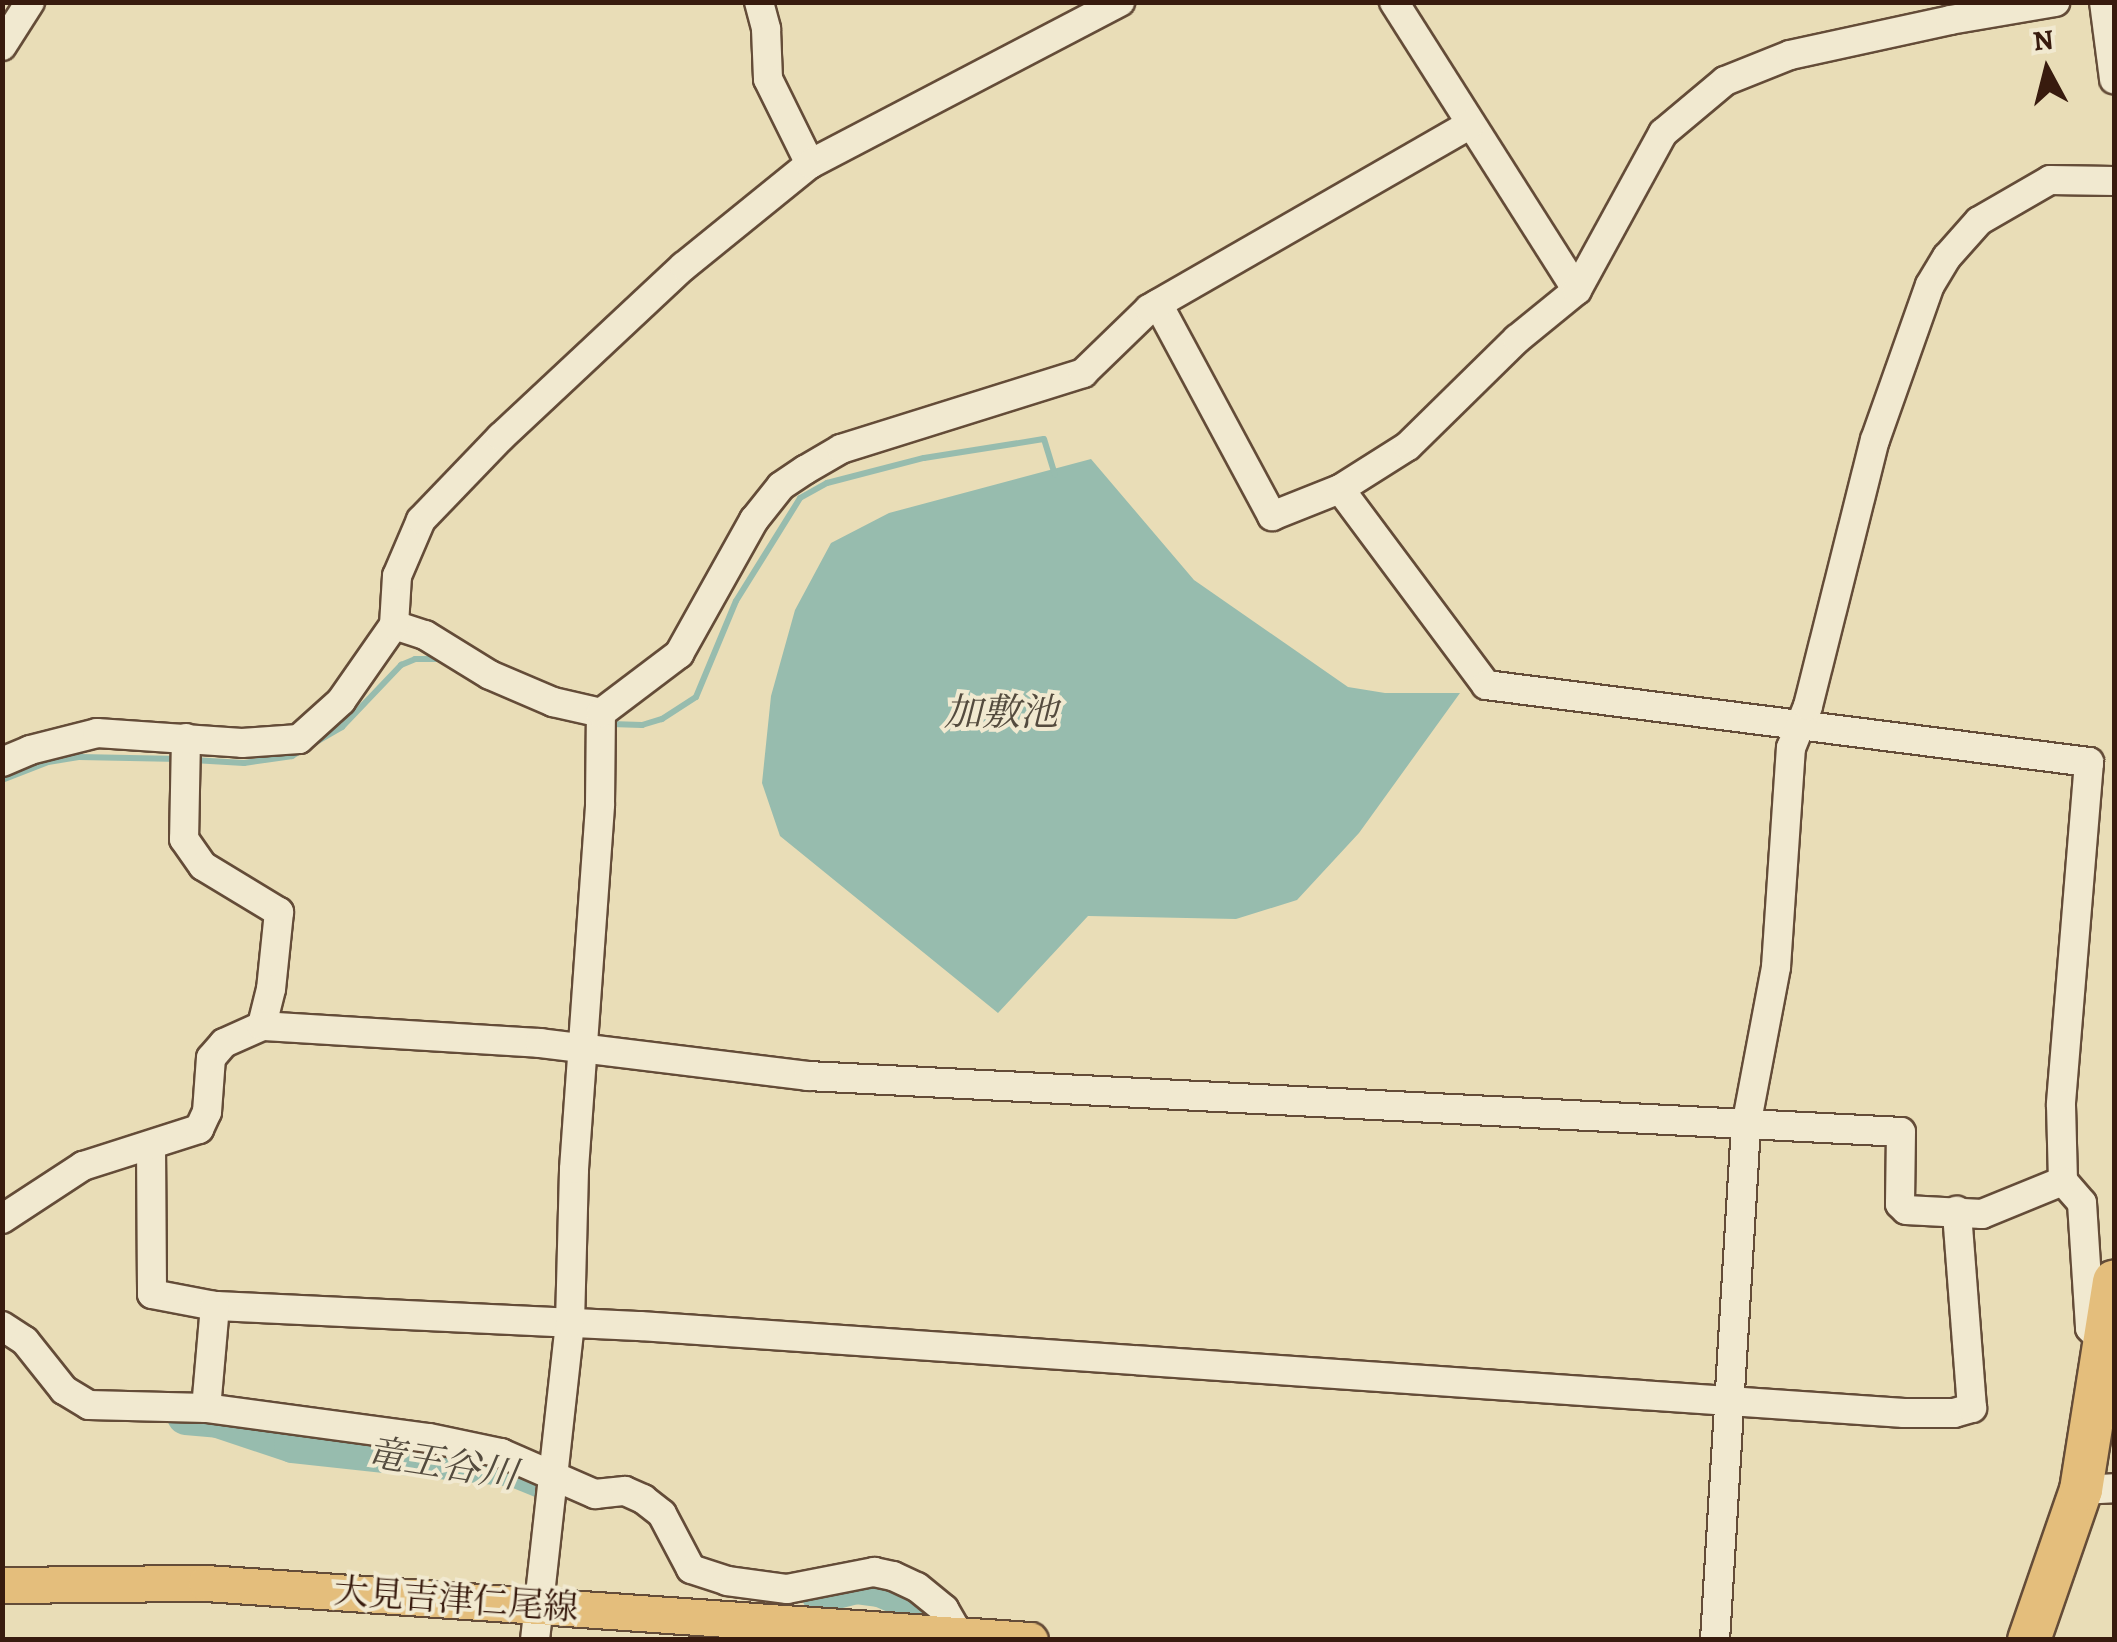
<!DOCTYPE html>
<meta charset="utf-8">
<style>
body{margin:0}
#map{position:relative;width:2117px;height:1642px;overflow:hidden;background:#e9ddb7;font-family:Alegreya,"Noto Serif JP",serif}
div>[style]{position:absolute}
.water>*{inset:0;background:#97bcae}
.stream>*{height:6px;margin:-3px;padding:0 3px;transform-origin:3px;border-radius:3px;background:#97bcae}
.river>*{height:38px;margin:-19px;padding:0 19px;transform-origin:19px;border-radius:19px;background:#97bcae}
.roads{filter:drop-shadow(2px 0 #644c38) drop-shadow(-2px 0 #644c38) drop-shadow(0 2px #644c38) drop-shadow(0 -2px #644c38)}
.minor>*{height:28px;margin:-14px;padding:0 14px;transform-origin:14px;border-radius:14px;background:#f1e9d0}
.major>*{height:35px;margin:-17.5px;padding:0 17.5px;transform-origin:17.5px;border-radius:17.5px;background:#e4be7c}
.highway>*{height:42px;margin:-21px;padding:0 21px;transform-origin:21px;border-radius:21px;background:#e4be7c}
span{translate:-50% -50%;white-space:nowrap;text-align:center;line-height:1.15;-webkit-text-stroke:8px #f1e9d0;paint-order:stroke}
.street-label{font-size:35px;color:#381b0e}
.water-label{font-size:38px;color:#544b3e;font-style:italic}
.frame{position:absolute;inset:0;border:5px solid #381b0e;pointer-events:none}
.north{position:absolute;left:1997px;top:20px;width:100px;height:100px;-webkit-text-stroke:8px #f1e9d0;paint-order:stroke;rotate:353deg;font-size:28px;font-weight:700;line-height:40px;text-align:center;color:#381b0e}
.north::after{content:'';display:block;margin:auto;width:35px;height:45px;background:#381b0e;clip-path:polygon(50% 0,100% 100%,50% 72%,0 100%)}
</style>
<div id="map">
<div class="water">
<i style="clip-path:polygon(1091px 459px,1194px 580px,1348px 687px,1385px 693px,1460px 693px,1359px 833px,1297px 900px,1236px 919px,1088px 916px,998px 1013px,780px 836px,762px 783px,771px 696px,795px 610px,831px 543px,889px 513px)"></i>
</div>
<div class="stream">
<i style="left:492px;top:689px;width:52px;rotate:23.6deg"></i>
<i style="left:611px;top:724px;width:31px;rotate:2deg"></i>
<i style="left:642px;top:725px;width:21px;rotate:-17deg"></i>
<i style="left:662px;top:719px;width:40px;rotate:-32.9deg"></i>
<i style="left:696px;top:697px;width:104px;rotate:-67.4deg"></i>
<i style="left:736px;top:601px;width:121px;rotate:-58.1deg"></i>
<i style="left:800px;top:498px;width:31px;rotate:-29deg"></i>
<i style="left:827px;top:483px;width:100px;rotate:-14.5deg"></i>
<i style="left:924px;top:458px;width:121px;rotate:-9deg"></i>
<i style="left:1044px;top:439px;width:37px;rotate:73deg"></i>
<i style="left:193px;top:760px;width:51px;rotate:3.4deg"></i>
<i style="left:244px;top:763px;width:49px;rotate:-8.3deg"></i>
<i style="left:292px;top:756px;width:58px;rotate:-30.1deg"></i>
<i style="left:342px;top:727px;width:86px;rotate:-46.4deg"></i>
<i style="left:401px;top:665px;width:15px;rotate:-23deg"></i>
<i style="left:415px;top:659px;width:28px"></i>
<i style="left:2px;top:780px;width:49px;rotate:-21.4deg"></i>
<i style="left:48px;top:762px;width:31px;rotate:-9deg"></i>
<i style="left:79px;top:757px;width:101px;rotate:1.1deg"></i>
</div>
<div class="river">
<i style="left:186px;top:1416px;width:32px;rotate:5deg"></i>
<i style="left:218px;top:1419px;width:79px;rotate:18.4deg"></i>
<i style="left:293px;top:1444px;width:222px;rotate:6.2deg"></i>
<i style="left:514px;top:1468px;width:31px;rotate:22deg"></i>
<i style="left:820px;top:1594px;width:36px;rotate:-14deg"></i>
<i style="left:855px;top:1585px;width:25px;rotate:7deg"></i>
<i style="left:880px;top:1588px;width:51px;rotate:23.1deg"></i>
</div>
<div class="roads">
<div class="minor">
<i style="left:759px;top:2px;width:28px;rotate:75deg"></i>
<i style="left:766px;top:29px;width:50px;rotate:87.7deg"></i>
<i style="left:768px;top:79px;width:95px;rotate:63.7deg"></i>
<i style="left:1394px;top:2px;width:341px;rotate:57.6deg"></i>
<i style="left:2104px;top:2px;width:78px;rotate:82.6deg"></i>
<i style="left:2px;top:46px;width:52px;rotate:-57.5deg"></i>
<i style="left:1158px;top:304px;width:241px;rotate:61.7deg"></i>
<i style="left:1272px;top:516px;width:73px;rotate:-21.7deg"></i>
<i style="left:1340px;top:489px;width:80px;rotate:-32.3deg"></i>
<i style="left:1408px;top:446px;width:153px;rotate:-44.5deg"></i>
<i style="left:1517px;top:339px;width:77px;rotate:-39.2deg"></i>
<i style="left:1577px;top:290px;width:179px;rotate:-61.3deg"></i>
<i style="left:1663px;top:133px;width:81px;rotate:-40deg"></i>
<i style="left:1725px;top:81px;width:70px;rotate:-21.8deg"></i>
<i style="left:1790px;top:55px;width:164px;rotate:-12.3deg"></i>
<i style="left:1950px;top:20px;width:107px;rotate:-9.7deg"></i>
<i style="left:1340px;top:489px;width:244px;rotate:53.3deg"></i>
<i style="left:1486px;top:685px;width:608px;rotate:7.28deg"></i>
<i style="left:2089px;top:762px;width:344px;rotate:94.7deg"></i>
<i style="left:2061px;top:1105px;width:76px;rotate:88.5deg"></i>
<i style="left:2063px;top:1181px;width:29px;rotate:49deg"></i>
<i style="left:2082px;top:1203px;width:125px;rotate:86.3deg"></i>
<i style="left:2090px;top:1328px;width:16px;rotate:45deg"></i>
<i style="left:394px;top:625px;width:33px;rotate:18deg"></i>
<i style="left:425px;top:635px;width:76px;rotate:31.6deg"></i>
<i style="left:490px;top:675px;width:69px;rotate:23.2deg"></i>
<i style="left:553px;top:702px;width:49px;rotate:12.9deg"></i>
<i style="left:186px;top:738px;width:101px;rotate:91.1deg"></i>
<i style="left:184px;top:839px;width:33px;rotate:55deg"></i>
<i style="left:203px;top:866px;width:89px;rotate:31.2deg"></i>
<i style="left:279px;top:912px;width:77px;rotate:95.9deg"></i>
<i style="left:271px;top:989px;width:38px;rotate:104deg"></i>
<i style="left:2px;top:762px;width:30px;rotate:-23deg"></i>
<i style="left:30px;top:750px;width:69px;rotate:-14.2deg"></i>
<i style="left:97px;top:733px;width:145px;rotate:3.9deg"></i>
<i style="left:242px;top:743px;width:57px;rotate:-4deg"></i>
<i style="left:299px;top:739px;width:57px;rotate:-42.1deg"></i>
<i style="left:341px;top:701px;width:93px;rotate:-55.1deg"></i>
<i style="left:394px;top:625px;width:49px;rotate:-86.5deg"></i>
<i style="left:397px;top:576px;width:61px;rotate:-66.8deg"></i>
<i style="left:421px;top:520px;width:115px;rotate:-46.1deg"></i>
<i style="left:501px;top:437px;width:250px;rotate:-43.1deg"></i>
<i style="left:684px;top:266px;width:162px;rotate:-39deg"></i>
<i style="left:810px;top:164px;width:350px;rotate:-27.6deg"></i>
<i style="left:151px;top:1146px;width:148px;rotate:89.6deg"></i>
<i style="left:152px;top:1294px;width:64px;rotate:10.8deg"></i>
<i style="left:215px;top:1306px;width:425px;rotate:2.7deg"></i>
<i style="left:640px;top:1326px;width:1267px;rotate:3.94deg"></i>
<i style="left:1904px;top:1413px;width:50px"></i>
<i style="left:1954px;top:1413px;width:19px;rotate:-16deg"></i>
<i style="left:1972px;top:1408px;width:198px;rotate:-94.4deg"></i>
<i style="left:2px;top:1219px;width:97px;rotate:-33.2deg"></i>
<i style="left:83px;top:1166px;width:122px;rotate:-17.7deg"></i>
<i style="left:199px;top:1129px;width:19px;rotate:-65deg"></i>
<i style="left:207px;top:1112px;width:54px;rotate:-85.8deg"></i>
<i style="left:211px;top:1058px;width:20px;rotate:-49deg"></i>
<i style="left:224px;top:1043px;width:42px;rotate:-24.1deg"></i>
<i style="left:262px;top:1026px;width:279px;rotate:3.5deg"></i>
<i style="left:540px;top:1043px;width:270px;rotate:7deg"></i>
<i style="left:808px;top:1076px;width:1094px;rotate:2.93deg"></i>
<i style="left:1901px;top:1132px;width:72px;rotate:90.8deg"></i>
<i style="left:1900px;top:1204px;width:8px;rotate:45deg"></i>
<i style="left:1906px;top:1210px;width:76px;rotate:3deg"></i>
<i style="left:1982px;top:1214px;width:87px;rotate:-22.2deg"></i>
<i style="left:215px;top:1306px;width:102px;rotate:95deg"></i>
<i style="left:206px;top:1408px;width:225px;rotate:7.7deg"></i>
<i style="left:429px;top:1438px;width:74px;rotate:11.8deg"></i>
<i style="left:501px;top:1453px;width:103px;rotate:23.6deg"></i>
<i style="left:595px;top:1494px;width:30px;rotate:-6deg"></i>
<i style="left:625px;top:1491px;width:20px;rotate:24deg"></i>
<i style="left:643px;top:1499px;width:24px;rotate:38deg"></i>
<i style="left:662px;top:1514px;width:62px;rotate:62.2deg"></i>
<i style="left:691px;top:1569px;width:38px;rotate:18deg"></i>
<i style="left:727px;top:1581px;width:61px;rotate:7.6deg"></i>
<i style="left:787px;top:1589px;width:89px;rotate:-11.1deg"></i>
<i style="left:874px;top:1572px;width:19px;rotate:12deg"></i>
<i style="left:893px;top:1576px;width:26px;rotate:25deg"></i>
<i style="left:917px;top:1587px;width:35px;rotate:39deg"></i>
<i style="left:944px;top:1609px;width:28px;rotate:60deg"></i>
<i style="left:2px;top:1326px;width:27px;rotate:33deg"></i>
<i style="left:25px;top:1341px;width:63px;rotate:51.5deg"></i>
<i style="left:64px;top:1390px;width:29px;rotate:31deg"></i>
<i style="left:89px;top:1405px;width:117px;rotate:1.5deg"></i>
<i style="left:2081px;top:1490px;width:33px;rotate:-3deg"></i>
<i style="left:535px;top:1640px;width:319px;rotate:-83.7deg"></i>
<i style="left:570px;top:1323px;width:154px;rotate:-88.5deg"></i>
<i style="left:574px;top:1169px;width:366px;rotate:-85.9deg"></i>
<i style="left:600px;top:804px;width:91px;rotate:-89.4deg"></i>
<i style="left:601px;top:713px;width:98px;rotate:-37.1deg"></i>
<i style="left:679px;top:654px;width:154px;rotate:-60.8deg"></i>
<i style="left:754px;top:520px;width:43px;rotate:-51.5deg"></i>
<i style="left:781px;top:486px;width:29px;rotate:-34deg"></i>
<i style="left:805px;top:470px;width:42px;rotate:-30.3deg"></i>
<i style="left:841px;top:449px;width:254px;rotate:-17.4deg"></i>
<i style="left:1083px;top:373px;width:92px;rotate:-44.1deg"></i>
<i style="left:1149px;top:309px;width:371px;rotate:-29.9deg"></i>
<i style="left:1715px;top:1640px;width:515px;rotate:-86.55deg"></i>
<i style="left:1746px;top:1126px;width:162px;rotate:-79.3deg"></i>
<i style="left:1776px;top:967px;width:220px;rotate:-86.1deg"></i>
<i style="left:1791px;top:748px;width:45px;rotate:-68deg"></i>
<i style="left:1808px;top:706px;width:274px;rotate:-75.9deg"></i>
<i style="left:1875px;top:440px;width:164px;rotate:-70.5deg"></i>
<i style="left:1930px;top:285px;width:33px;rotate:-59deg"></i>
<i style="left:1947px;top:257px;width:48px;rotate:-48.4deg"></i>
<i style="left:1979px;top:221px;width:82px;rotate:-30deg"></i>
<i style="left:2050px;top:180px;width:64px;rotate:0.9deg"></i>
</div>
<div class="major">
<i style="left:2px;top:1585px;width:204px;rotate:-0.6deg"></i>
<i style="left:206px;top:1583px;width:826px;rotate:3.96deg"></i>
</div>
<div class="highway">
<i style="left:2029px;top:1640px;width:159px;rotate:-70.9deg"></i>
<i style="left:2081px;top:1490px;width:211px;rotate:-81deg"></i>
</div>
</div>
<div class="street-label">
<span style="left:456px;top:1599px;rotate:4deg">大見吉津仁尾線</span>
</div>
<div class="water-label">
<span style="left:1001px;top:713px">加敷池</span>
<span style="left:442px;top:1464px;rotate:9deg">竜王谷川</span>
</div>
<div class="frame"></div>
<div class="north">N</div>
</div>
